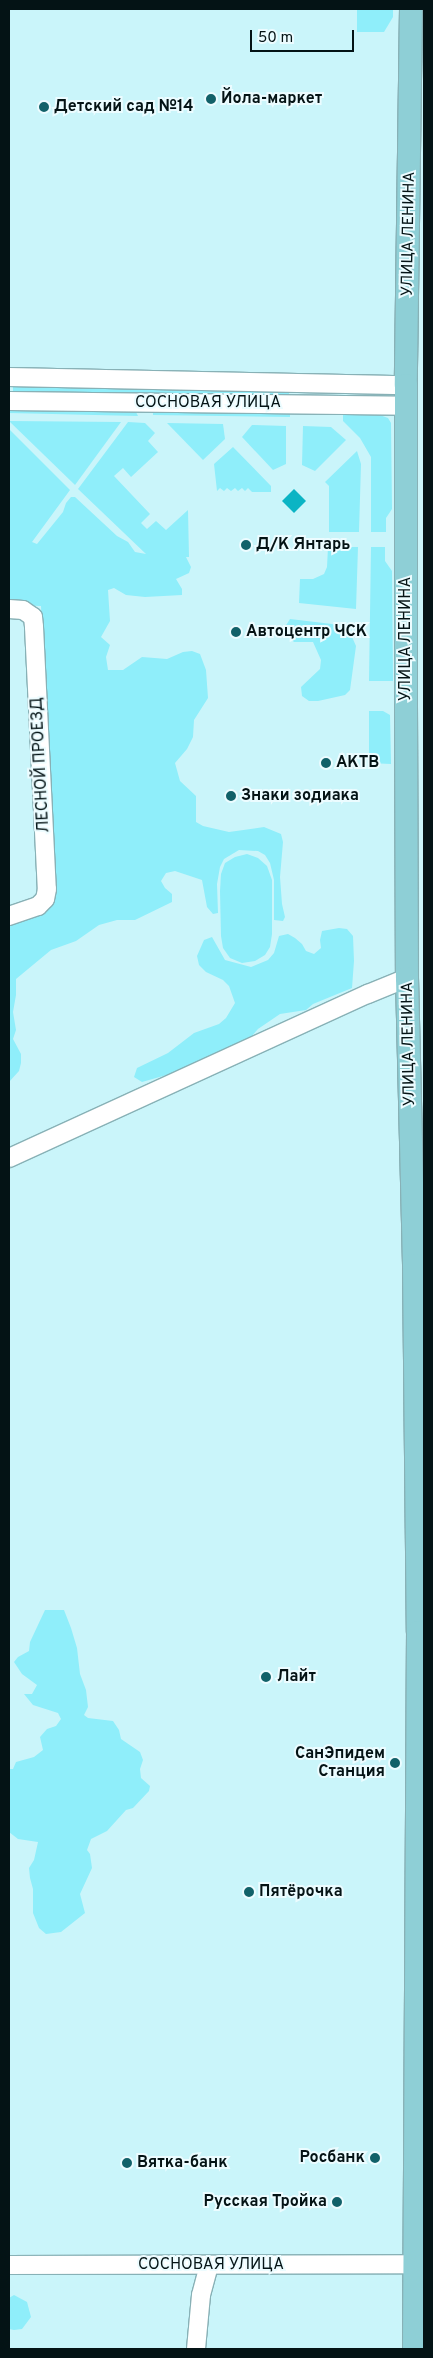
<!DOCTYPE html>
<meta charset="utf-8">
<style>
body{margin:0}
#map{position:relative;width:433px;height:2358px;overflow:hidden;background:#caf5fa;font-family:Overpass,sans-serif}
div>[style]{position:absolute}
.green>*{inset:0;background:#8feefa}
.water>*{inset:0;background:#0bb4c4}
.roads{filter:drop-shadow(1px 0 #88b1b6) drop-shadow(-1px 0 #88b1b6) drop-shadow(0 1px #88b1b6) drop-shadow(0 -1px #88b1b6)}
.minor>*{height:18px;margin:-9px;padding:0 9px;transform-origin:9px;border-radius:9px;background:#fff}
.major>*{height:22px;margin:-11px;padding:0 11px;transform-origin:11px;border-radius:11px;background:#8ecfd6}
.dots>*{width:14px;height:14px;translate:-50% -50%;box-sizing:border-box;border:2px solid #ecfcff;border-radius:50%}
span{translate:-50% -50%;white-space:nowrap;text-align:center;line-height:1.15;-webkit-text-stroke:4px #ecfcff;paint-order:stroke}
.poi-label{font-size:16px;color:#041315;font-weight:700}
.left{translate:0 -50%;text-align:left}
.right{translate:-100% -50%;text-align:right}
.street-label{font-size:16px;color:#041315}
.frame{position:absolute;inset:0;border:10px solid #041315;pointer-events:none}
.scale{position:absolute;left:250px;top:30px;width:104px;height:22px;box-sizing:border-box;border:2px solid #041315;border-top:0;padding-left:6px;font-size:15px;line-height:18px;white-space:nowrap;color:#041315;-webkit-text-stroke:4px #ecfcff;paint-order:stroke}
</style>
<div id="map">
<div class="green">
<i style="clip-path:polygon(357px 9px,393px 9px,393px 17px,384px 32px,357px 32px)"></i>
<i style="clip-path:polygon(13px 386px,289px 389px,289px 395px,13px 393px)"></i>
<i style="clip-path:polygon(9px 407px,135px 410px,138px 416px,9px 413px)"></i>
<i style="clip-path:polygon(153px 411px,290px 411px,290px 417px,153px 415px)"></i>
<i style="clip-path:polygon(343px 412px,377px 414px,388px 418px,391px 423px,392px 509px,386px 518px,386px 532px,371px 532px,371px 457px,360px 438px,343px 421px)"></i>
<i style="clip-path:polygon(9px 421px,121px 422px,75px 485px)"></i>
<i style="clip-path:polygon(128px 422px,145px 423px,155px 433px,148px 441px,158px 452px,131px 477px,123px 468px,114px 476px,150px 514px,141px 523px,147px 529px,156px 521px,166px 530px,188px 510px,189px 557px,186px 557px,191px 567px,189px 573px,176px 579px,182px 589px,182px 595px,145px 597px,126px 595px,114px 588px,108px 590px,110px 621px,101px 637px,110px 645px,106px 657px,108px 670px,123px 670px,142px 657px,167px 659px,183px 652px,192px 651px,200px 654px,206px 670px,208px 698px,194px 720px,193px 737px,187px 749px,175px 763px,180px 781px,196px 796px,196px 822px,203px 826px,229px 832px,264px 827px,281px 834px,283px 842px,280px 877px,282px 904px,285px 917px,283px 921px,274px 920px,274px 880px,270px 863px,265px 855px,258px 851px,239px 850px,224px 859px,220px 867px,217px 884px,218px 913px,213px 914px,207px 907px,202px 880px,175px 871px,166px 873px,161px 881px,165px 888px,172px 894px,172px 902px,135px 920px,117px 920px,99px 925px,76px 941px,51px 950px,16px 979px,16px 995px,13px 1012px,16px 1030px,13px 1039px,21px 1054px,21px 1063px,19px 1071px,9px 1082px,9px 922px,52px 895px,41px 606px,9px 605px,9px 429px,70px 490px,32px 542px,37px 544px,63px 512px,66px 503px,71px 497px,75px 497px,117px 536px,128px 542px,135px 552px,146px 554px,78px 489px)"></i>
<i style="clip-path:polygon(167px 423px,223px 424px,225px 439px,203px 460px)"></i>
<i style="clip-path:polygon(252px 425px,286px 426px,286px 464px,273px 470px,242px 437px)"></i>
<i style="clip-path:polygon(303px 426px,331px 427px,346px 440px,315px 471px,302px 465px)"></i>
<i style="clip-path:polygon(233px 447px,271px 486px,271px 492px,252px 492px,248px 488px,245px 491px,242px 488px,238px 491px,235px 488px,231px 491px,227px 488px,224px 491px,220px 488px,217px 491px,214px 464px)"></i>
<i style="clip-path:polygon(357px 451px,361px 464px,359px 532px,329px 532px,329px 486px,325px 482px)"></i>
<i style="clip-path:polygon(328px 547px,358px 547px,356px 609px,299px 603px,300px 579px,313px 579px,324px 574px,327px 567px)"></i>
<i style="clip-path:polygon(371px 547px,385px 547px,385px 561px,392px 571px,393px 681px,369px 681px)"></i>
<i style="clip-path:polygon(290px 619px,332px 624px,349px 630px,356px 646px,350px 690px,345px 695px,318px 701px,309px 701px,302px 696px,301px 687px,320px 669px,321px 660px,313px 642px,294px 642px,288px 636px,285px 627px)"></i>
<i style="clip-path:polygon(369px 711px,383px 711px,390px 715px,391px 764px,369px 763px)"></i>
<i style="clip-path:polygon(247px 854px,258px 858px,267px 866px,272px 880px,272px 934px,270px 947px,265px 955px,255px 961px,242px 963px,230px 958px,223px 948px,221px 936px,220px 891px,221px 874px,225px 863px,235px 857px)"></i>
<i style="clip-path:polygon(339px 928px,347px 929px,353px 936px,354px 961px,352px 988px,313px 1004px,306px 1010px,280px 1014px,258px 1029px,251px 1037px,177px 1072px,142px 1082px,134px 1077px,137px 1068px,168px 1053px,194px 1033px,219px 1024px,226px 1018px,235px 1003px,229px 986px,223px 980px,206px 972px,199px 965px,197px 956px,204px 940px,212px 937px,225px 960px,251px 967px,268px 960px,274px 953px,279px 936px,288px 934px,295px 938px,302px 944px,306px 951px,314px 954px,321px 948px,320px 940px,322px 931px)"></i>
<i style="clip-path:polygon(45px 1610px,64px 1610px,71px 1628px,77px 1648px,80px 1674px,86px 1690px,88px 1707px,84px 1715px,88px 1718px,113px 1721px,119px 1730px,121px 1739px,140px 1752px,143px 1760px,140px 1769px,141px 1778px,150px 1786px,149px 1791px,133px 1808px,126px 1810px,107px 1831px,91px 1839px,87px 1850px,90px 1854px,92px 1868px,80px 1894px,85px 1913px,61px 1932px,46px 1934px,39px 1928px,33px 1913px,33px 1889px,30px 1878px,29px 1868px,34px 1860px,38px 1842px,18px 1839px,9px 1832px,9px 1769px,13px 1769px,16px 1762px,34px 1757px,43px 1750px,40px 1737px,47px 1729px,56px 1726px,61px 1719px,58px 1713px,33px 1705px,24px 1694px,32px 1694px,37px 1685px,22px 1674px,14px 1662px,18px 1657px,29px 1651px,30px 1642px)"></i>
<i style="clip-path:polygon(14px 2295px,27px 2302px,31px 2317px,22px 2329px,14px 2330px,9px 2329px,9px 2298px)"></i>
</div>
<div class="water">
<i style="clip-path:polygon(294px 489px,306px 501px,294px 513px,282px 501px)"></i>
</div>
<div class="roads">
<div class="minor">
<i style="left:9px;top:377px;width:397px;rotate:1.2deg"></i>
<i style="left:9px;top:401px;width:398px;rotate:0.7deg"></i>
<i style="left:9px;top:609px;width:14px;rotate:4deg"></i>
<i style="left:23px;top:610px;width:12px;rotate:35deg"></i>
<i style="left:33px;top:617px;width:10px;rotate:84deg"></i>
<i style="left:34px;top:627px;width:262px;rotate:87.2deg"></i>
<i style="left:47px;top:889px;width:10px;rotate:101deg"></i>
<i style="left:45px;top:899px;width:10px;rotate:135deg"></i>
<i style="left:38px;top:906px;width:31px;rotate:161deg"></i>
<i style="left:9px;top:1158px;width:395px;rotate:-24.6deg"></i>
<i style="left:368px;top:994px;width:42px;rotate:-22.3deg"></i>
<i style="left:9px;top:2265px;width:405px;rotate:-0.1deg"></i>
<i style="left:196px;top:2349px;width:54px;rotate:-84.7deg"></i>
<i style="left:201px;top:2295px;width:31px;rotate:-75deg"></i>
</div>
<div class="major">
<i style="left:411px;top:9px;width:376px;rotate:90.8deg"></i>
<i style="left:406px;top:385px;width:320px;rotate:90deg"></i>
<i style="left:406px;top:705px;width:273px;rotate:89.8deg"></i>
<i style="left:407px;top:978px;width:287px;rotate:88.6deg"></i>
<i style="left:414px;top:1265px;width:367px;rotate:89.4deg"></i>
<i style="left:418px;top:1632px;width:717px;rotate:90.32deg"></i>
</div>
</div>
<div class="dots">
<i style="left:211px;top:99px;background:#116169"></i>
<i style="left:44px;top:107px;background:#116169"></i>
<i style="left:246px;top:545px;background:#116169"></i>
<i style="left:236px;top:632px;background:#116169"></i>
<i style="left:326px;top:763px;background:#116169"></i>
<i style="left:231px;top:796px;background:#116169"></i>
<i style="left:266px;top:1677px;background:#116169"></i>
<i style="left:395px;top:1763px;background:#116169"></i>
<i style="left:249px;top:1892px;background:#116169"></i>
<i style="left:375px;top:2158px;background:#116169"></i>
<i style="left:127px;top:2163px;background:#116169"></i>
<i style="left:337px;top:2202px;background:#116169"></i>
</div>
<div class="poi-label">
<span class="left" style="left:221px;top:99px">Йола-маркет</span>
<span class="left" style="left:54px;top:107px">Детский сад №14</span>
<span class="left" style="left:256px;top:545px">Д/К Янтарь</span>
<span class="left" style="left:246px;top:632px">Автоцентр ЧСК</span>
<span class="left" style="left:336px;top:763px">АКТВ</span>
<span class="left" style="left:241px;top:796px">Знаки зодиака</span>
<span class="left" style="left:277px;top:1677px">Лайт</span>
<span class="right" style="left:385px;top:1763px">СанЭпидем<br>Станция</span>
<span class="left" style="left:259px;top:1892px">Пятёрочка</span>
<span class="right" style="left:365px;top:2158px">Росбанк</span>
<span class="left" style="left:137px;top:2163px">Вятка-банк</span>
<span class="right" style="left:327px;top:2202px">Русская Тройка</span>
</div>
<div class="street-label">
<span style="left:409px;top:234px;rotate:-89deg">УЛИЦА ЛЕНИНА</span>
<span style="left:208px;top:403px">СОСНОВАЯ УЛИЦА</span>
<span style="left:406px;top:639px;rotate:-90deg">УЛИЦА ЛЕНИНА</span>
<span style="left:41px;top:765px;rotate:-93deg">ЛЕСНОЙ ПРОЕЗД</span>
<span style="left:409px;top:1044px;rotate:-91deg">УЛИЦА ЛЕНИНА</span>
<span style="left:211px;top:2265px">СОСНОВАЯ УЛИЦА</span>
</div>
<div class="frame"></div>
<div class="scale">50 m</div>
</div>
